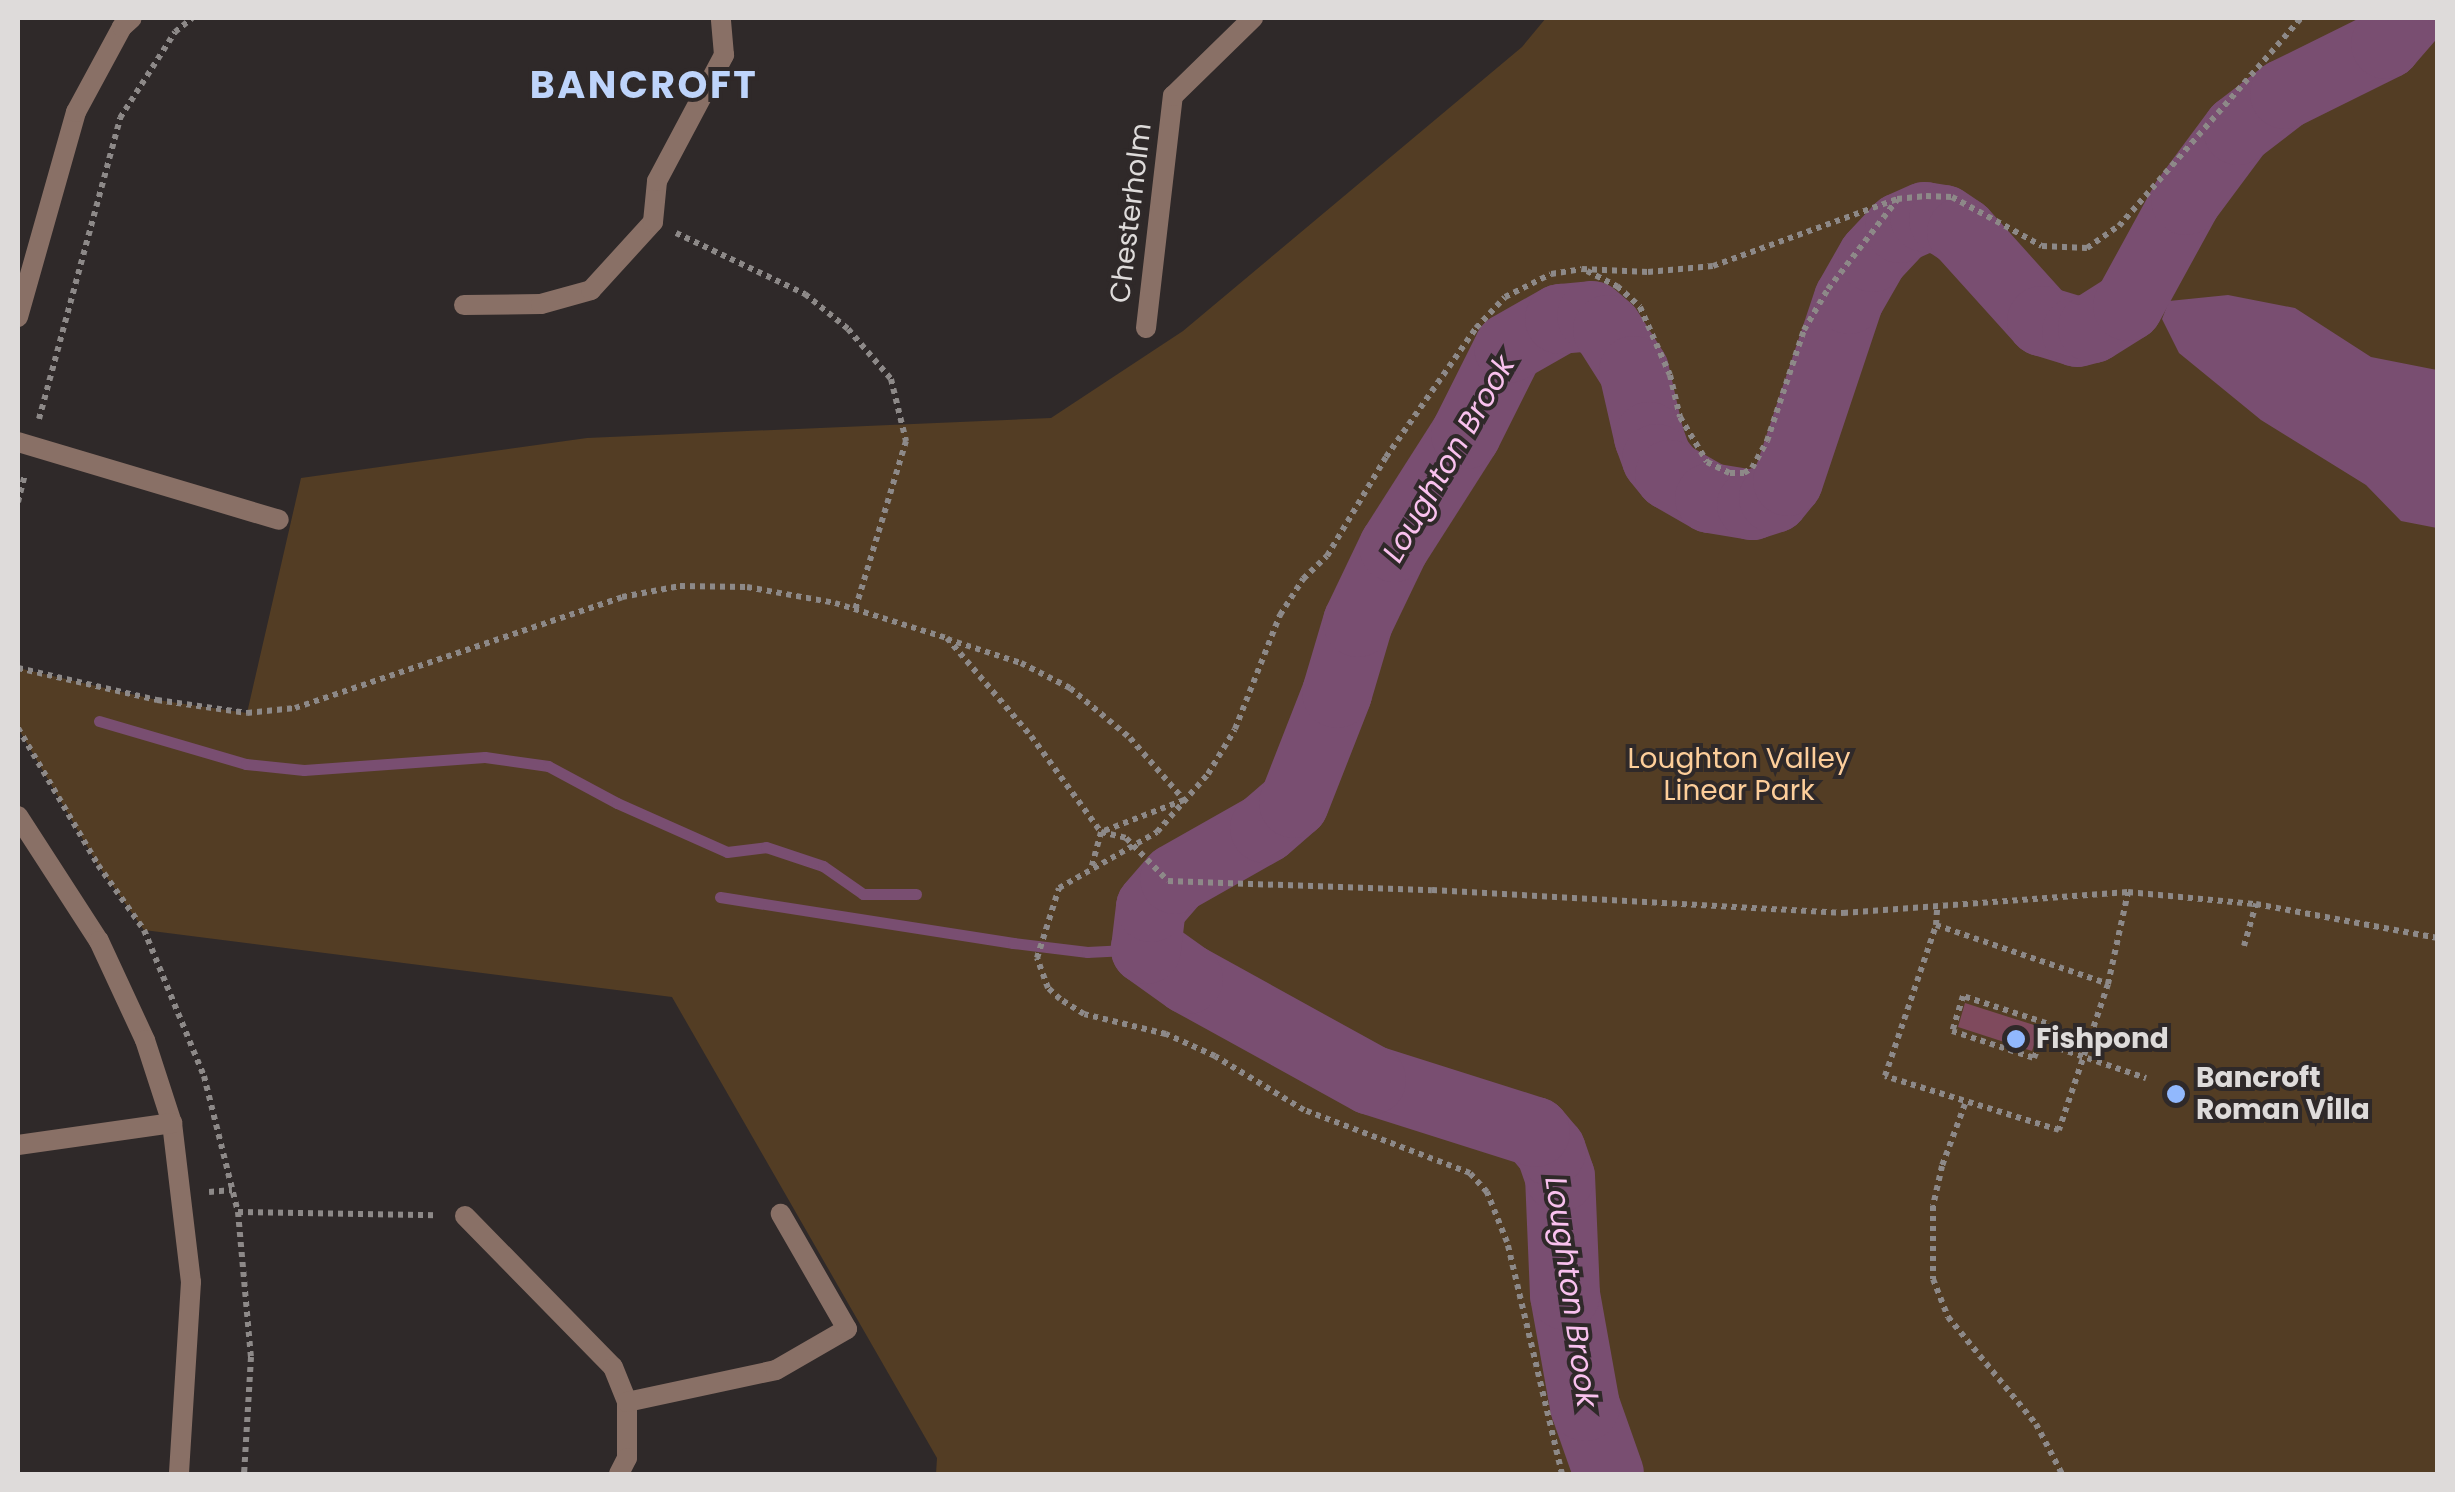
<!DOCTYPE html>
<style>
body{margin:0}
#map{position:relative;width:2455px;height:1492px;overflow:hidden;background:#2f2929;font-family:Poppins,sans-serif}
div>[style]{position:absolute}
.green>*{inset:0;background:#533d24}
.water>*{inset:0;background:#794e71}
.stream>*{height:11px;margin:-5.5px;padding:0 5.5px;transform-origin:5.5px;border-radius:5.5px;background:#794e71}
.river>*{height:70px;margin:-35px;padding:0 35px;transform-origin:35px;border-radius:35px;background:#794e71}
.building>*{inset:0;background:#7f4a5d}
.path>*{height:6px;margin-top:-3px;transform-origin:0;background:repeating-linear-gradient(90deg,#8d8988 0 5px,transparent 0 10px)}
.lane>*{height:20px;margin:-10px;padding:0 10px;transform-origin:10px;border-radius:10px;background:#897066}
.street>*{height:20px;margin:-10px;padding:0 10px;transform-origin:10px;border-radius:10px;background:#897066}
.path-bridge>*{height:6px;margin-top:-3px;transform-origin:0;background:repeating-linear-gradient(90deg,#8d8988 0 5px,transparent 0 10px)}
.dots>*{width:28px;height:28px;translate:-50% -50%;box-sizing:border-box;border:5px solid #2f2929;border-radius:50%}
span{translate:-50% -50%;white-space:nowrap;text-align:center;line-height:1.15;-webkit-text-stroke:8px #2f2929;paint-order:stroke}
.street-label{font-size:28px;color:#dedbda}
.park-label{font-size:28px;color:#fdce9a}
.poi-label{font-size:28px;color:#dedbda;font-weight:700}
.left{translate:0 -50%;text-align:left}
.water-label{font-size:30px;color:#f9c1ee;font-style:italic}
.district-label{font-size:38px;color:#bed4fb;font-weight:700;letter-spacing:2.5px}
.frame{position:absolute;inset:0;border:20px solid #dedbda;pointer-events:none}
</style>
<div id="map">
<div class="green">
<i style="clip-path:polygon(1546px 18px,2437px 18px,2437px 1474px,936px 1474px,937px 1458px,672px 997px,144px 930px,98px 865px,18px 728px,18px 668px,157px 700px,247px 713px,301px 478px,587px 438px,1051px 418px,1183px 331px,1522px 47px)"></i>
</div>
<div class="water">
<i style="clip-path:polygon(2228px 295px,2295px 308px,2371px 357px,2437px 370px,2437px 528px,2401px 521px,2366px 485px,2261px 420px,2179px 353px,2162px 319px,2169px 301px)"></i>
</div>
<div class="stream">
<i style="left:99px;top:721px;width:153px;rotate:16.3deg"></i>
<i style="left:246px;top:764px;width:58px;rotate:5.9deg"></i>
<i style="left:304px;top:770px;width:181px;rotate:-4.1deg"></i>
<i style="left:485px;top:757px;width:64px;rotate:8.1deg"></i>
<i style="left:548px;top:766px;width:78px;rotate:28.2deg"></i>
<i style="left:617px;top:803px;width:120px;rotate:24deg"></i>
<i style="left:727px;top:852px;width:39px;rotate:-7deg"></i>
<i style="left:766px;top:847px;width:60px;rotate:18.4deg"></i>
<i style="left:823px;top:866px;width:49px;rotate:35deg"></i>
<i style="left:863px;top:894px;width:53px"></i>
<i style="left:720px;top:897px;width:297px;rotate:8.9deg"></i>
<i style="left:1013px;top:943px;width:75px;rotate:6.9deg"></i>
<i style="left:1087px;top:952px;width:59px;rotate:-2.9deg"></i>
</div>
<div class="river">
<i style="left:1609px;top:1474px;width:72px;rotate:-109.4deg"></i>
<i style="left:1585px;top:1406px;width:113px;rotate:-100.2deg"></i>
<i style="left:1565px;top:1295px;width:118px;rotate:-92.4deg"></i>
<i style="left:1560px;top:1177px;width:28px;rotate:-109deg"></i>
<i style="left:1551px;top:1151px;width:25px;rotate:-130deg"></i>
<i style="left:1535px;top:1132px;width:172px;rotate:-162.4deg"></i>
<i style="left:1371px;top:1080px;width:209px;rotate:-151.1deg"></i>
<i style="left:1188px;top:979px;width:52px;rotate:-144.5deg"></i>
<i style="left:1146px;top:949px;width:42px;rotate:-83.2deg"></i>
<i style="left:1151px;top:907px;width:37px;rotate:-49deg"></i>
<i style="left:1175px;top:879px;width:103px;rotate:-29.5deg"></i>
<i style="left:1265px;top:828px;width:38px;rotate:-41deg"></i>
<i style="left:1294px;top:803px;width:118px;rotate:-68.6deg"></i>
<i style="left:1337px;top:693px;width:74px;rotate:-73.5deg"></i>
<i style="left:1358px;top:622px;width:83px;rotate:-64.4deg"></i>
<i style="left:1394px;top:547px;width:134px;rotate:-57.5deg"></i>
<i style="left:1466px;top:434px;width:96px;rotate:-63.4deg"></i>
<i style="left:1509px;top:348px;width:59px;rotate:-29.6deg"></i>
<i style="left:1560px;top:319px;width:32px;rotate:-5deg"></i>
<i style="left:1592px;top:316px;width:21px;rotate:41deg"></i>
<i style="left:1608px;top:330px;width:49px;rotate:57.6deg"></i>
<i style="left:1634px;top:371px;width:68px;rotate:77.2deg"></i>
<i style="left:1649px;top:437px;width:23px;rotate:70deg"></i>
<i style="left:1657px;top:459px;width:21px;rotate:51deg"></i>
<i style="left:1670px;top:475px;width:46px;rotate:29.9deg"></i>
<i style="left:1710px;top:498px;width:43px;rotate:9.5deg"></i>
<i style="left:1752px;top:505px;width:23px;rotate:-18deg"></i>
<i style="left:1774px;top:498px;width:22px;rotate:-51deg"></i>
<i style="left:1788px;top:481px;width:192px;rotate:-71.5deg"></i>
<i style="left:1849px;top:299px;width:48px;rotate:-60.3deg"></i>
<i style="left:1873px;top:257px;width:40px;rotate:-47deg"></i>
<i style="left:1900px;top:228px;width:27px;rotate:-24deg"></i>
<i style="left:1925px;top:217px;width:19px;rotate:9deg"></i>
<i style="left:1944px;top:220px;width:22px;rotate:34deg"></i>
<i style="left:1962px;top:232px;width:120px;rotate:48deg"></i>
<i style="left:2042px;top:321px;width:37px;rotate:17deg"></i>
<i style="left:2077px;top:332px;width:16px;rotate:-14deg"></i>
<i style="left:2093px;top:328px;width:41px;rotate:-32.2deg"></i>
<i style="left:2128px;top:306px;width:121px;rotate:-61.3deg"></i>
<i style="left:2186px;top:200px;width:87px;rotate:-53.4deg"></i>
<i style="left:2238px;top:130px;width:59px;rotate:-37.5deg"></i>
<i style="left:2285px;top:94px;width:113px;rotate:-26.3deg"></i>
<i style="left:2386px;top:44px;width:35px;rotate:-49deg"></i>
</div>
<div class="building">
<i style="clip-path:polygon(1965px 1003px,2040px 1027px,2032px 1051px,1958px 1027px)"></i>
</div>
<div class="path">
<i style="left:676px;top:233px;width:143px;rotate:25.3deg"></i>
<i style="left:805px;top:294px;width:55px;rotate:39.1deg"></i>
<i style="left:848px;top:329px;width:66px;rotate:49.3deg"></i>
<i style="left:891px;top:379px;width:64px;rotate:76.4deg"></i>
<i style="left:906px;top:441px;width:177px;rotate:106.8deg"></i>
<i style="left:1587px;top:271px;width:34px;rotate:27deg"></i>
<i style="left:1617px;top:286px;width:31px;rotate:42deg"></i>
<i style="left:1640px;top:307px;width:74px;rotate:66.2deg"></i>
<i style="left:1670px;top:375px;width:43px;rotate:76.6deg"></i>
<i style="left:1680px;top:417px;width:52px;rotate:59deg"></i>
<i style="left:1707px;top:462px;width:25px;rotate:26deg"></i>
<i style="left:1730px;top:473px;width:14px"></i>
<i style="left:1744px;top:473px;width:9px;rotate:-32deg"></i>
<i style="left:1752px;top:468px;width:31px;rotate:-61deg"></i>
<i style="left:1767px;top:441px;width:117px;rotate:-71.6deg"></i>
<i style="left:1804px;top:330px;width:48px;rotate:-59.7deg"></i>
<i style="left:1828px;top:289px;width:113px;rotate:-52.2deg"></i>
<i style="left:39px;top:419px;width:312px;rotate:-74.9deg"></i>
<i style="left:120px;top:118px;width:102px;rotate:-57.4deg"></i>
<i style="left:175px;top:32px;width:22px;rotate:-39deg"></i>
<i style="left:18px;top:502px;width:29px;rotate:-76deg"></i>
<i style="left:947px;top:639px;width:78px;rotate:18deg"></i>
<i style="left:1021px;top:663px;width:55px;rotate:27deg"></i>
<i style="left:1070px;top:688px;width:78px;rotate:39.8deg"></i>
<i style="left:1130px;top:738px;width:82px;rotate:48.9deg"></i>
<i style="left:1184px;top:800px;width:89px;rotate:158.9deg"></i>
<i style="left:1101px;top:832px;width:35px;rotate:105deg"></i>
<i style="left:18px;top:668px;width:143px;rotate:13deg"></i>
<i style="left:157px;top:700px;width:91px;rotate:8.2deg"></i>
<i style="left:247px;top:713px;width:48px;rotate:-5.9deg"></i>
<i style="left:295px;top:708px;width:345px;rotate:-18.7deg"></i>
<i style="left:622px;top:597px;width:59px;rotate:-10.7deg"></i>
<i style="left:680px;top:586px;width:67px;rotate:0.9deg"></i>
<i style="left:747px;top:587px;width:89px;rotate:10.3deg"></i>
<i style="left:835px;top:603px;width:117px;rotate:17.4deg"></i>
<i style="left:947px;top:638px;width:129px;rotate:49.4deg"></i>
<i style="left:1031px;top:736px;width:119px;rotate:53.9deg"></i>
<i style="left:1101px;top:832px;width:26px;rotate:13deg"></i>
<i style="left:18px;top:728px;width:159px;rotate:59.7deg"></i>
<i style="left:98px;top:865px;width:80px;rotate:54.7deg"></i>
<i style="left:144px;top:930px;width:158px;rotate:67.7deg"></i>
<i style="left:204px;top:1076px;width:140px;rotate:76deg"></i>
<i style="left:238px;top:1212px;width:146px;rotate:84.9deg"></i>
<i style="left:251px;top:1357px;width:117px;rotate:93.4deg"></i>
<i style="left:1432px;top:890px;width:412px;rotate:3.2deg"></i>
<i style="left:1843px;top:913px;width:286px;rotate:-4.2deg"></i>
<i style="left:2128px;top:892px;width:129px;rotate:5.4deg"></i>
<i style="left:2256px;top:904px;width:185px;rotate:10.6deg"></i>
<i style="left:1936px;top:925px;width:182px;rotate:18.9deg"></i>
<i style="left:2108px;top:984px;width:154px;rotate:108.6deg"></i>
<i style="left:2059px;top:1130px;width:182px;rotate:-162.8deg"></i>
<i style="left:1885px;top:1076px;width:159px;rotate:-71.3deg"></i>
<i style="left:1936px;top:925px;width:16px;rotate:-86deg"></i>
<i style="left:2244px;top:946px;width:44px;rotate:-74.1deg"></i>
<i style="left:2108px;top:984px;width:94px;rotate:-77.7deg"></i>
<i style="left:2040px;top:1042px;width:20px;rotate:-72deg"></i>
<i style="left:2046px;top:1023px;width:87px;rotate:-162deg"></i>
<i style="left:1963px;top:996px;width:37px;rotate:107deg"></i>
<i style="left:1952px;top:1031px;width:86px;rotate:18.2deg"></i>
<i style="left:2034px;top:1058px;width:17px;rotate:-69deg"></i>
<i style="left:2040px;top:1042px;width:112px;rotate:18.8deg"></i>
<i style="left:1965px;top:1104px;width:66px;rotate:110.4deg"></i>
<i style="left:1942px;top:1166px;width:41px;rotate:102.7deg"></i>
<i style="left:1933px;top:1206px;width:73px;rotate:90deg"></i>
<i style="left:1933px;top:1279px;width:41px;rotate:68.5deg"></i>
<i style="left:1948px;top:1317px;width:139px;rotate:50.6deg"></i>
<i style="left:2036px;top:1424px;width:56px;rotate:62.5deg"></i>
<i style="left:209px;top:1192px;width:23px;rotate:-5deg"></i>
<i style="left:238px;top:1212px;width:199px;rotate:0.9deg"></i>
<i style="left:1562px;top:1474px;width:238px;rotate:-103.3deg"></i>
<i style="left:1507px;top:1242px;width:54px;rotate:-111.8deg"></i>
<i style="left:1487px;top:1192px;width:25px;rotate:-132deg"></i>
<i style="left:1470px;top:1173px;width:178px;rotate:-159.2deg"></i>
<i style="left:1304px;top:1110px;width:104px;rotate:-148.8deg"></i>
<i style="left:1215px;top:1056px;width:54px;rotate:-155.8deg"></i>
<i style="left:1166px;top:1034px;width:84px;rotate:-166.3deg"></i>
<i style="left:1084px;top:1014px;width:28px;rotate:-148deg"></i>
<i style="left:1060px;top:999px;width:16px;rotate:-137deg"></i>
<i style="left:1048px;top:988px;width:32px;rotate:-110deg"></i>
<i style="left:1037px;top:958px;width:73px;rotate:-72.6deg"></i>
<i style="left:1059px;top:888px;width:113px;rotate:-29.7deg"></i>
<i style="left:1157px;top:832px;width:77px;rotate:-48.7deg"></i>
<i style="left:1208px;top:774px;width:52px;rotate:-59deg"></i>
<i style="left:1235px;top:729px;width:123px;rotate:-68.5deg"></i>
<i style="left:1280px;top:615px;width:43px;rotate:-57.4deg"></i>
<i style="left:1303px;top:579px;width:33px;rotate:-44deg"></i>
<i style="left:1327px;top:556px;width:115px;rotate:-59.2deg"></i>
<i style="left:1386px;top:457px;width:157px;rotate:-55.1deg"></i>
<i style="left:1476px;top:328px;width:42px;rotate:-46.9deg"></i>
<i style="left:1505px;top:297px;width:51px;rotate:-26.6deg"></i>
<i style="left:1551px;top:274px;width:31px;rotate:-9deg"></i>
<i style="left:1582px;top:269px;width:66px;rotate:2.6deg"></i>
<i style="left:1648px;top:272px;width:65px;rotate:-5.3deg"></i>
<i style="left:1713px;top:266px;width:196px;rotate:-20deg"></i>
<i style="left:1897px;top:199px;width:29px;rotate:-6deg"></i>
<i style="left:1926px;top:196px;width:26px;rotate:2deg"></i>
<i style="left:1952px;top:197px;width:102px;rotate:28.6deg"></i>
<i style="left:2042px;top:246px;width:45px;rotate:2.5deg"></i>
<i style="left:2087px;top:248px;width:39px;rotate:-35deg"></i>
<i style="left:2119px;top:226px;width:276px;rotate:-48.8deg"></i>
</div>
<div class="lane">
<i style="left:18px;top:442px;width:272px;rotate:16.6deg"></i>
</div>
<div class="street">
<i style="left:464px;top:305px;width:77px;rotate:-0.7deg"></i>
<i style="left:541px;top:304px;width:52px;rotate:-15.6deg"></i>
<i style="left:591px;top:290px;width:92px;rotate:-47.6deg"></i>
<i style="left:653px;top:222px;width:41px;rotate:-84.4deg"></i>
<i style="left:657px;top:181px;width:143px;rotate:-62deg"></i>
<i style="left:724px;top:55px;width:37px;rotate:-95deg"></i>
<i style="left:18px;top:317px;width:213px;rotate:-74.2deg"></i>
<i style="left:76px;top:112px;width:97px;rotate:-61.6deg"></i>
<i style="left:122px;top:27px;width:13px;rotate:-42deg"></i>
<i style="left:1146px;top:328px;width:234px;rotate:-83.4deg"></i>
<i style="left:1173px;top:96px;width:112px;rotate:-44.3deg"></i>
<i style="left:18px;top:816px;width:149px;rotate:57.1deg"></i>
<i style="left:99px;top:941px;width:109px;rotate:65.1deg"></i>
<i style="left:145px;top:1040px;width:87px;rotate:72deg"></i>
<i style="left:172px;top:1123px;width:160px;rotate:83.2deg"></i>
<i style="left:191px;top:1282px;width:192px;rotate:93.6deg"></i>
<i style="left:18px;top:1145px;width:156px;rotate:-8.1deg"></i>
<i style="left:465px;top:1216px;width:211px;rotate:45.6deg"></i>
<i style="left:613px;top:1367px;width:38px;rotate:68deg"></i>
<i style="left:627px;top:1402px;width:56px;rotate:90deg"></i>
<i style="left:627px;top:1458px;width:18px;rotate:117deg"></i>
<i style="left:627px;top:1402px;width:152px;rotate:-12.1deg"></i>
<i style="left:776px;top:1370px;width:82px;rotate:-30deg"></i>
<i style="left:847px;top:1329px;width:133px;rotate:-119.9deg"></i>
</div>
<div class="path-bridge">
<i style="left:1126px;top:838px;width:60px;rotate:45.7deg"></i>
<i style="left:1168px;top:881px;width:264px;rotate:2deg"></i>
</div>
<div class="dots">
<i style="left:2016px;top:1039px;background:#91b8fd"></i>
<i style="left:2176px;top:1094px;background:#91b8fd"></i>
</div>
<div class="street-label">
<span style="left:1131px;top:213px;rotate:-83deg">Chesterholm</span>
</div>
<div class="park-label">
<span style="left:1739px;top:775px">Loughton Valley<br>Linear Park</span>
</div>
<div class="poi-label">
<span class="left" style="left:2036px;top:1039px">Fishpond</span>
<span class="left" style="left:2196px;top:1094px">Bancroft<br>Roman Villa</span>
</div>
<div class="water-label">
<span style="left:1449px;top:459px;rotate:-60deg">Loughton Brook</span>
<span style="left:1571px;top:1292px;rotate:82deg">Loughton Brook</span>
</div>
<div class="district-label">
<span style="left:644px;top:85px">BANCROFT</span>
</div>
<div class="frame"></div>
</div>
